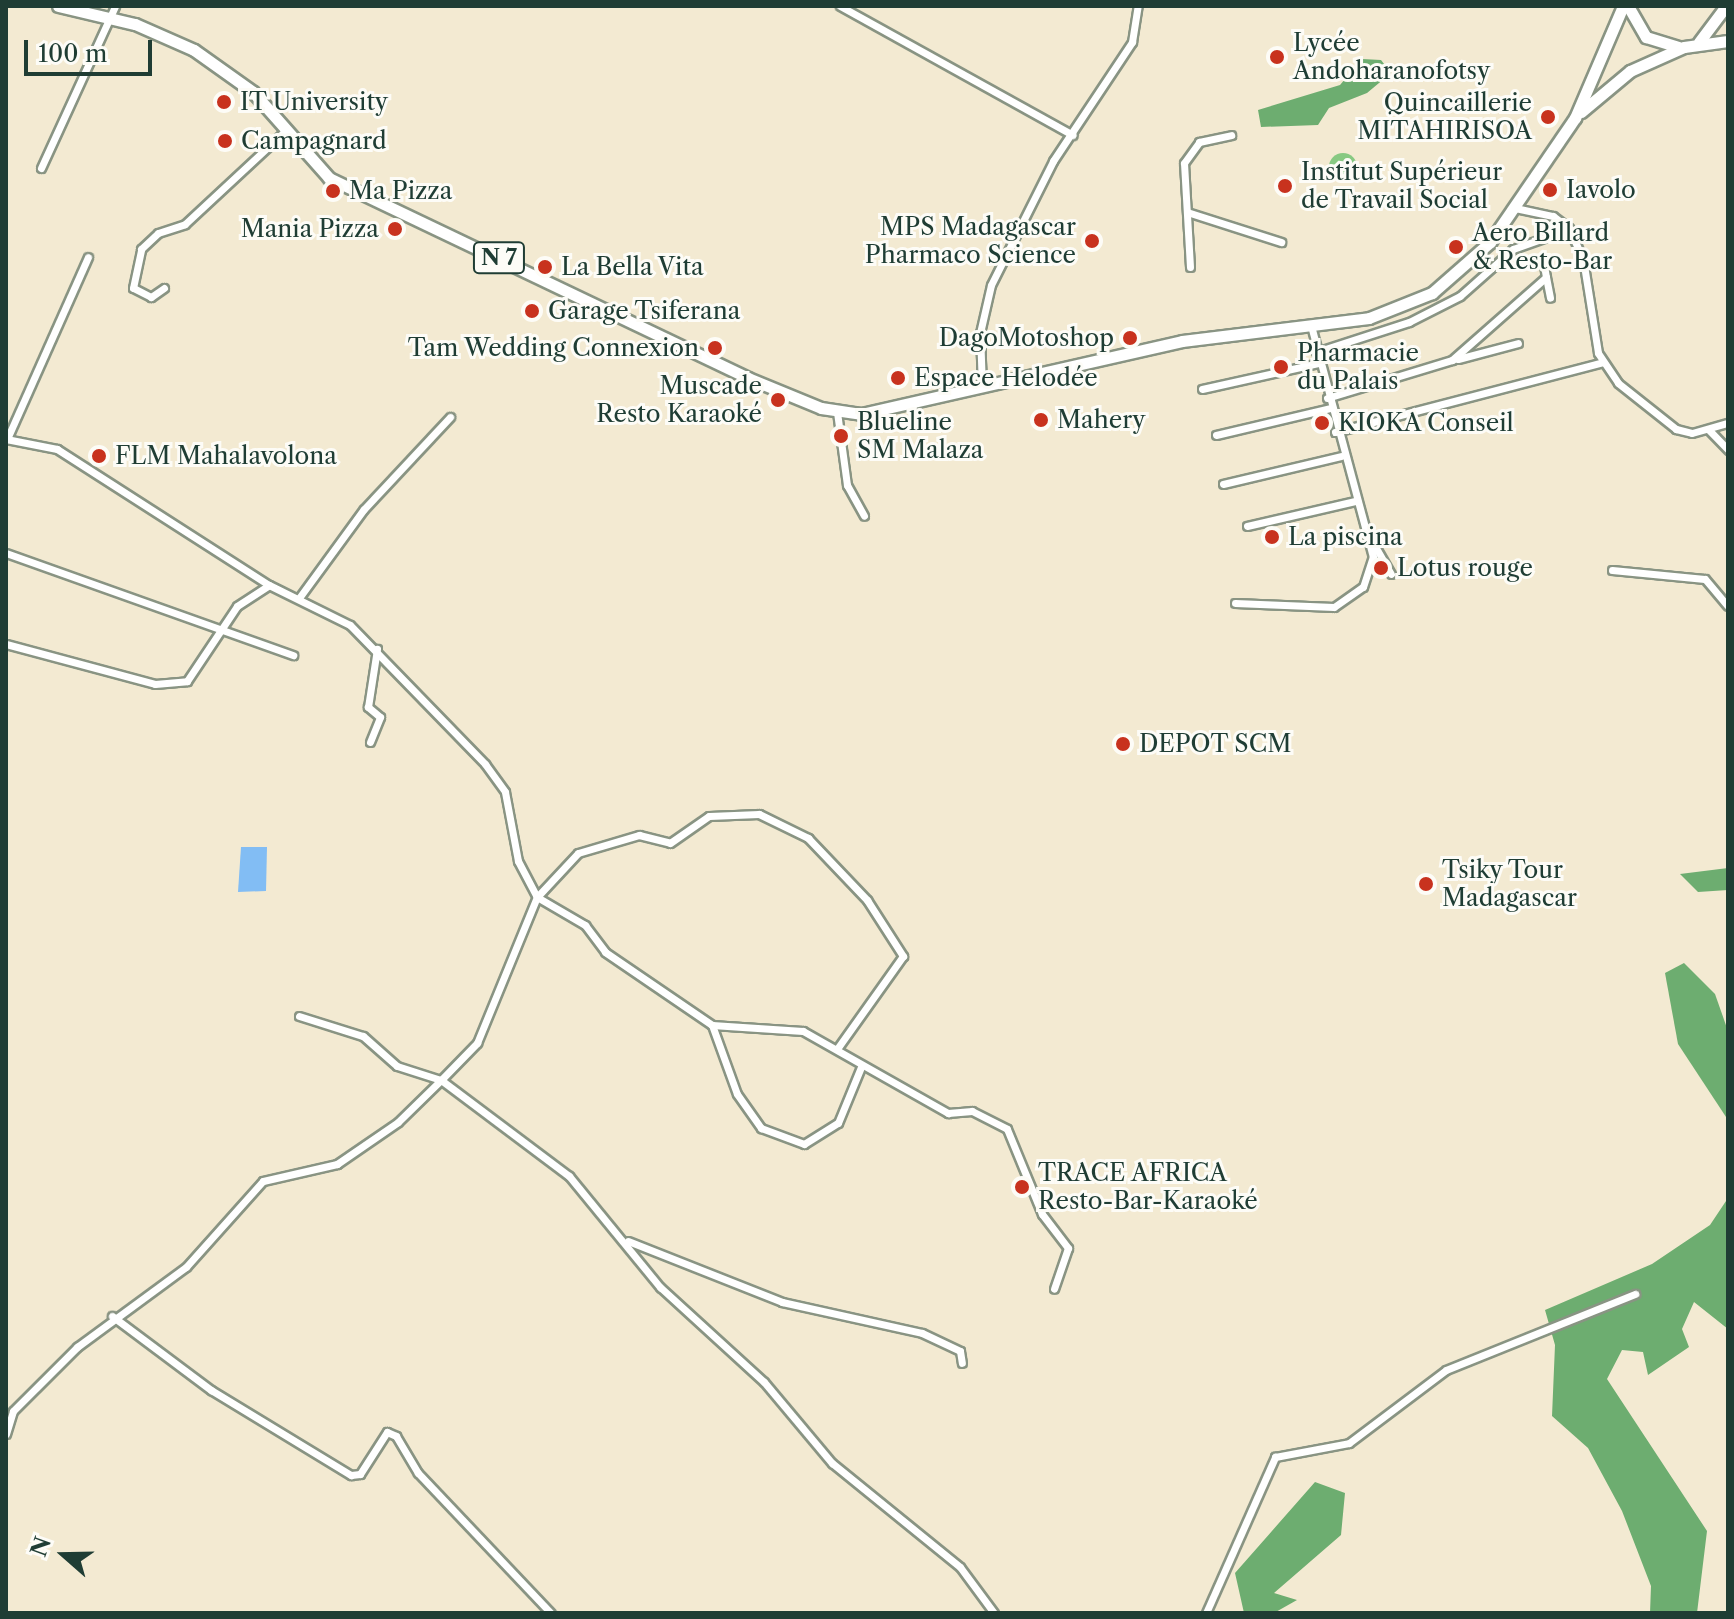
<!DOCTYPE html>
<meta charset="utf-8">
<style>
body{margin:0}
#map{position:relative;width:1734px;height:1619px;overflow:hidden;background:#f3ead2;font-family:"Libre Caslon Text",serif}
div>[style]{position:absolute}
.green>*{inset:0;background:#87c982}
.round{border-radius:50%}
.forest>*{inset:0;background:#6dad70}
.water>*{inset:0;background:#82bdf4}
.roads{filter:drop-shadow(2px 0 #899483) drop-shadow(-2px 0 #899483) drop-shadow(0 2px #899483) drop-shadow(0 -2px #899483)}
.street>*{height:7px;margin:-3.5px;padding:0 3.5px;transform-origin:3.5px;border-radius:3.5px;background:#fff}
.primary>*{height:11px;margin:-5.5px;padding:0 5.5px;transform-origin:5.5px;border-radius:5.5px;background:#fff}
.dots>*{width:22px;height:22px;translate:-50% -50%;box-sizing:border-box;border:4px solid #fdfcf7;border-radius:50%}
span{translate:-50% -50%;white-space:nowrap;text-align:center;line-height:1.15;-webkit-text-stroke:6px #fdfcf7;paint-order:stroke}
.shield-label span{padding:2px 6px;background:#fdfcf7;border:2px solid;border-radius:6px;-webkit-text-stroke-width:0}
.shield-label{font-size:22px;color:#1f3d34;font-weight:700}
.poi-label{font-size:24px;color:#1f3d34}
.left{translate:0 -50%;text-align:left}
.right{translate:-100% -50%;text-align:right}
.frame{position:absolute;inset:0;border:8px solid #1f3d34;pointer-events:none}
.north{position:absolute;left:24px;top:1515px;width:80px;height:80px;-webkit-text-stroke:6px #fdfcf7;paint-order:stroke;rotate:290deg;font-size:22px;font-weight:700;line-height:32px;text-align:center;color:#1f3d34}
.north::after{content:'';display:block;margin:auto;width:28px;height:36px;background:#1f3d34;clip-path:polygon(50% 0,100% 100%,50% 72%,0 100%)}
.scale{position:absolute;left:24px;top:40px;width:128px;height:36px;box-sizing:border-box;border:4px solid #1f3d34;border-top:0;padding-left:10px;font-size:24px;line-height:28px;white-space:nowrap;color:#1f3d34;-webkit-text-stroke:6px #fdfcf7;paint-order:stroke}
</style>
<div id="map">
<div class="green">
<i class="round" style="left:1329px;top:153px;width:28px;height:28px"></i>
</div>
<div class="forest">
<i style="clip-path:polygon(1362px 59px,1381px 60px,1391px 73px,1367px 93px,1329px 108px,1318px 125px,1261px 127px,1258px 110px,1340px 85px)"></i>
<i style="clip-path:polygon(1728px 868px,1728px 890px,1698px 892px,1680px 874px)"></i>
<i style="clip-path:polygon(1684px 963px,1715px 994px,1728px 1031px,1728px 1120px,1678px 1044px,1665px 973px)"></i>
<i style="clip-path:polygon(1728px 1198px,1728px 1329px,1694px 1302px,1682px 1329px,1689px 1347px,1648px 1375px,1643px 1352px,1622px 1350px,1607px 1379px,1707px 1531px,1697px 1613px,1650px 1613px,1651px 1586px,1622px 1511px,1588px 1448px,1552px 1416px,1555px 1345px,1545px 1310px,1652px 1264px,1710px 1225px)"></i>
<i style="clip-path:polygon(1315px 1482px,1345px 1493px,1341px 1535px,1274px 1593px,1297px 1600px,1274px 1613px,1244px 1613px,1235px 1573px)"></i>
</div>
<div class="water">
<i style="clip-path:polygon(241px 847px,267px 847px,266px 891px,238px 892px)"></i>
</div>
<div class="roads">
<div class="street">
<i style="left:840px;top:6px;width:266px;rotate:29deg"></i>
<i style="left:41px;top:168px;width:178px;rotate:-65.4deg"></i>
<i style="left:1515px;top:208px;width:39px;rotate:12deg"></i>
<i style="left:1553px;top:216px;width:20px;rotate:37deg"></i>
<i style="left:1569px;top:228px;width:34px;rotate:66deg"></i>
<i style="left:1583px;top:259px;width:95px;rotate:80.9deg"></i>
<i style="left:1598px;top:353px;width:36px;rotate:56deg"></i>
<i style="left:1618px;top:383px;width:74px;rotate:38.4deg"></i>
<i style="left:1676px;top:429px;width:16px;rotate:14deg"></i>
<i style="left:1692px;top:433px;width:37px;rotate:-16deg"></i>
<i style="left:1187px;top:212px;width:99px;rotate:17.7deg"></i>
<i style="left:1543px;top:260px;width:17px;rotate:80deg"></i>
<i style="left:1190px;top:267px;width:104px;rotate:-93.3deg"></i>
<i style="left:1184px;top:163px;width:26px;rotate:-54deg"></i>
<i style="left:1199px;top:142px;width:33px;rotate:-12deg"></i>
<i style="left:164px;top:288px;width:16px;rotate:145deg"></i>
<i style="left:151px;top:297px;width:20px;rotate:-153deg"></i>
<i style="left:133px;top:288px;width:40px;rotate:-78deg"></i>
<i style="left:141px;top:249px;width:23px;rotate:-43deg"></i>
<i style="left:158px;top:233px;width:28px;rotate:-18deg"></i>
<i style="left:185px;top:224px;width:134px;rotate:-42.9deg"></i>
<i style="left:1316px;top:352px;width:98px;rotate:-17.9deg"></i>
<i style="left:1409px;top:322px;width:57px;rotate:-27deg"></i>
<i style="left:1460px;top:296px;width:71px;rotate:-41.6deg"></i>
<i style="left:1513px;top:249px;width:59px;rotate:-19.7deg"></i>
<i style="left:1458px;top:359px;width:62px;rotate:-14.9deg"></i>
<i style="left:982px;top:387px;width:54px;rotate:-92.1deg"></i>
<i style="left:980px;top:333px;width:49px;rotate:-77.1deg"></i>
<i style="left:991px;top:285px;width:139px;rotate:-63.4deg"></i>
<i style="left:1053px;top:161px;width:143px;rotate:-56.4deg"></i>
<i style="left:1132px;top:42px;width:36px;rotate:-81deg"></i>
<i style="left:1202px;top:389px;width:119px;rotate:-12.6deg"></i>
<i style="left:1327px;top:398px;width:131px;rotate:-16.9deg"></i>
<i style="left:1452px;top:360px;width:125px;rotate:-41.4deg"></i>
<i style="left:1546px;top:277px;width:21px;rotate:79deg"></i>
<i style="left:837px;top:412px;width:74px;rotate:82.2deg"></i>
<i style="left:847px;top:485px;width:35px;rotate:61deg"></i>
<i style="left:1709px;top:430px;width:28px;rotate:46deg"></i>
<i style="left:1335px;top:432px;width:277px;rotate:-14.6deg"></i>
<i style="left:1216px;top:435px;width:117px;rotate:-13.3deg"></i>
<i style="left:6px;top:439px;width:52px;rotate:11.1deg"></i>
<i style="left:57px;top:449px;width:252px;rotate:32.7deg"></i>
<i style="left:269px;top:585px;width:90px;rotate:26.3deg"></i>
<i style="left:350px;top:625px;width:194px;rotate:45.8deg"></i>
<i style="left:485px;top:764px;width:34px;rotate:54deg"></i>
<i style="left:505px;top:792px;width:70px;rotate:79.3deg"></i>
<i style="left:518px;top:861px;width:41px;rotate:62.2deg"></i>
<i style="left:537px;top:897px;width:56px;rotate:30.3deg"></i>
<i style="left:585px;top:925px;width:34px;rotate:53deg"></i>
<i style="left:605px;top:952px;width:130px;rotate:34.3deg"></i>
<i style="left:712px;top:1025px;width:91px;rotate:3.8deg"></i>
<i style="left:803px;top:1031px;width:167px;rotate:29.5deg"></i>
<i style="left:948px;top:1113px;width:24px;rotate:-5deg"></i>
<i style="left:972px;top:1111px;width:39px;rotate:27deg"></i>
<i style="left:1007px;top:1129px;width:92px;rotate:67.6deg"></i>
<i style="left:1042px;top:1214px;width:43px;rotate:52.6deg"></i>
<i style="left:1068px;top:1248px;width:43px;rotate:108.9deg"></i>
<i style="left:7px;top:439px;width:199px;rotate:-66deg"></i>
<i style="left:1223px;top:484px;width:121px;rotate:-13.3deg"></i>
<i style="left:1247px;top:526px;width:111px;rotate:-13deg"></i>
<i style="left:1368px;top:534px;width:46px;rotate:60.1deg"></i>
<i style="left:6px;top:553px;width:305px;rotate:19.6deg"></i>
<i style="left:1612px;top:570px;width:93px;rotate:5.5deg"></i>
<i style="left:1705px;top:579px;width:35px;rotate:50deg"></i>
<i style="left:299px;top:598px;width:110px;rotate:-53.9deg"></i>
<i style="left:364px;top:509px;width:126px;rotate:-46.9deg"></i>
<i style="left:1235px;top:603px;width:99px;rotate:2.3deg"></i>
<i style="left:1334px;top:607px;width:35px;rotate:-35deg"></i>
<i style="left:1363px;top:587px;width:32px;rotate:-72deg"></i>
<i style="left:1373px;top:557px;width:240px;rotate:-105deg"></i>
<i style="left:6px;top:644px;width:154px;rotate:15deg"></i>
<i style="left:155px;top:684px;width:32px;rotate:-5deg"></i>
<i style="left:187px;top:681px;width:90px;rotate:-56.3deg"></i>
<i style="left:237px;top:606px;width:38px;rotate:-33deg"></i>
<i style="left:370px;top:742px;width:27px;rotate:-68deg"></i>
<i style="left:380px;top:717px;width:16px;rotate:-140deg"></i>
<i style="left:368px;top:707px;width:59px;rotate:-81.2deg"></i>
<i style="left:299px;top:1016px;width:67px;rotate:17.4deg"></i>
<i style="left:363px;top:1036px;width:45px;rotate:41.4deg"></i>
<i style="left:397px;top:1066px;width:46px;rotate:17.7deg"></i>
<i style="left:441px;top:1080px;width:160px;rotate:36.9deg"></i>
<i style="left:569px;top:1176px;width:144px;rotate:50.7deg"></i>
<i style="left:660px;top:1287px;width:141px;rotate:42.4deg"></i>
<i style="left:764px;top:1382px;width:106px;rotate:50deg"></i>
<i style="left:832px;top:1463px;width:165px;rotate:39.1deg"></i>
<i style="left:960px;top:1567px;width:57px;rotate:53.5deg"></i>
<i style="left:712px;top:1025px;width:73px;rotate:70.1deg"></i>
<i style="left:737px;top:1094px;width:42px;rotate:54.8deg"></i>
<i style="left:761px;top:1128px;width:46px;rotate:20.4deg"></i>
<i style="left:804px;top:1144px;width:40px;rotate:-32deg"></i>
<i style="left:838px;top:1123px;width:61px;rotate:-67.7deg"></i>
<i style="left:628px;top:1241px;width:166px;rotate:21.6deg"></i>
<i style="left:782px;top:1302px;width:143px;rotate:12.5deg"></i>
<i style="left:922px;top:1333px;width:42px;rotate:25.3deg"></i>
<i style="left:960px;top:1351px;width:12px;rotate:81deg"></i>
<i style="left:112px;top:1316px;width:124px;rotate:36.8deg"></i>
<i style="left:211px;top:1390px;width:164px;rotate:31.3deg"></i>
<i style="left:351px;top:1475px;width:9px;rotate:-6deg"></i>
<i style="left:360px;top:1474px;width:50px;rotate:-57.3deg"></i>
<i style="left:387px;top:1432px;width:10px;rotate:24deg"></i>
<i style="left:396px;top:1436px;width:43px;rotate:59.3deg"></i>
<i style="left:418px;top:1473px;width:193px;rotate:46.5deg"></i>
<i style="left:6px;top:1434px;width:24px;rotate:-73deg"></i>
<i style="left:13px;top:1411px;width:91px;rotate:-45deg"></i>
<i style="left:77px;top:1347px;width:135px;rotate:-36.3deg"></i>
<i style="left:186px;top:1267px;width:115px;rotate:-48.2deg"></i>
<i style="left:263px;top:1181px;width:76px;rotate:-12.9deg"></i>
<i style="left:337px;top:1164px;width:74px;rotate:-34.5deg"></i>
<i style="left:398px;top:1122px;width:60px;rotate:-44.3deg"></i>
<i style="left:441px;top:1080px;width:52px;rotate:-45.8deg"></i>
<i style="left:477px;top:1043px;width:158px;rotate:-67.7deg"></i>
<i style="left:537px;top:897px;width:60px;rotate:-47deg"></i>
<i style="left:578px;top:853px;width:64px;rotate:-16.4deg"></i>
<i style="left:639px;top:835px;width:32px;rotate:14deg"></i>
<i style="left:670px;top:843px;width:47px;rotate:-34.7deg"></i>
<i style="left:709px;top:816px;width:50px;rotate:-2.3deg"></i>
<i style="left:759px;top:814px;width:55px;rotate:26.1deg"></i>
<i style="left:808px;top:838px;width:86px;rotate:46.4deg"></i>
<i style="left:867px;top:900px;width:67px;rotate:57.3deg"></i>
<i style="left:903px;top:956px;width:114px;rotate:125.4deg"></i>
<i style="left:1206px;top:1613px;width:171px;rotate:-66.1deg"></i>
<i style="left:1275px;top:1457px;width:75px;rotate:-10.7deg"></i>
<i style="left:1349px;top:1443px;width:121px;rotate:-37deg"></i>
<i style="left:1446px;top:1370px;width:204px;rotate:-21.9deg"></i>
</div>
<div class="primary">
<i style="left:58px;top:6px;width:79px;rotate:13.2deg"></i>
<i style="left:135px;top:24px;width:64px;rotate:23.8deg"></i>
<i style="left:194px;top:50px;width:72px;rotate:35.4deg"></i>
<i style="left:253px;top:92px;width:115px;rotate:48.5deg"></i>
<i style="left:329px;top:178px;width:464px;rotate:25.5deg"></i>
<i style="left:748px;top:378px;width:79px;rotate:22.3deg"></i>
<i style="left:821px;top:408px;width:40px;rotate:8.5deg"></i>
<i style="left:861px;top:414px;width:329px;rotate:-12.8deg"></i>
<i style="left:1182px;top:341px;width:188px;rotate:-7deg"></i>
<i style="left:1369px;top:318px;width:68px;rotate:-21.6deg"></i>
<i style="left:1432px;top:293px;width:77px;rotate:-41.3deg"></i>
<i style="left:1490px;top:242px;width:150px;rotate:-55.6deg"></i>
<i style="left:1575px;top:118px;width:122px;rotate:-66.8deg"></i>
<i style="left:1628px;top:6px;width:36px;rotate:60deg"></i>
<i style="left:1646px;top:37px;width:34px;rotate:17deg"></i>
<i style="left:1699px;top:42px;width:45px;rotate:-53.1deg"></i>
<i style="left:1581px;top:112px;width:64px;rotate:-39.9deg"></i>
<i style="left:1630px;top:71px;width:59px;rotate:-24deg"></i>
<i style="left:1684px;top:47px;width:44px;rotate:-7.8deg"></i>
</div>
</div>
<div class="dots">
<i style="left:1277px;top:57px;background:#c8321e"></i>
<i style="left:224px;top:102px;background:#c8321e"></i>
<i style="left:1548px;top:117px;background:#c8321e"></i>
<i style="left:225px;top:141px;background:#c8321e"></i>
<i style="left:1285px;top:186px;background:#c8321e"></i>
<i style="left:1550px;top:190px;background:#c8321e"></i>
<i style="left:333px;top:191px;background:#c8321e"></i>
<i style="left:395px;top:229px;background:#c8321e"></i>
<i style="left:1092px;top:241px;background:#c8321e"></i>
<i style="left:1456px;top:247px;background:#c8321e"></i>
<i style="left:545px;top:267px;background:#c8321e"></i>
<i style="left:532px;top:311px;background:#c8321e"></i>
<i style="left:1130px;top:338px;background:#c8321e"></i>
<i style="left:715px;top:348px;background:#c8321e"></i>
<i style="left:1281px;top:367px;background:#c8321e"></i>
<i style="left:898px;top:378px;background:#c8321e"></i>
<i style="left:778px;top:400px;background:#c8321e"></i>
<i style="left:1041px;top:420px;background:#c8321e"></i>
<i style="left:1322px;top:423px;background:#c8321e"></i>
<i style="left:841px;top:436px;background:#c8321e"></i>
<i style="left:99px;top:456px;background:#c8321e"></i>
<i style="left:1272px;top:537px;background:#c8321e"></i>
<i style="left:1381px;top:568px;background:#c8321e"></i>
<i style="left:1123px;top:744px;background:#c8321e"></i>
<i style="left:1426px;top:884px;background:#c8321e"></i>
<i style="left:1022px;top:1187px;background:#c8321e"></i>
</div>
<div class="shield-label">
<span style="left:499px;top:258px">N 7</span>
</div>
<div class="poi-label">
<span class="left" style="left:1293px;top:57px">Lycée<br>Andoharanofotsy</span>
<span class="left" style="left:240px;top:102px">IT University</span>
<span class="right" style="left:1532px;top:117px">Quincaillerie<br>MITAHIRISOA</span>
<span class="left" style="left:241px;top:141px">Campagnard</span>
<span class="left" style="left:1301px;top:186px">Institut Supérieur<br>de Travail Social</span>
<span class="left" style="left:1566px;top:190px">Iavolo</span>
<span class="left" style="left:349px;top:191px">Ma Pizza</span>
<span class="right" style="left:1076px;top:241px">MPS Madagascar<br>Pharmaco Science</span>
<span class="right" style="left:379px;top:229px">Mania Pizza</span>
<span class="left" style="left:1472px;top:247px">Aero Billard<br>&amp; Resto-Bar</span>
<span class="left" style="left:561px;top:267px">La Bella Vita</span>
<span class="left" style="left:548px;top:311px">Garage Tsiferana</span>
<span class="right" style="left:1114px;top:338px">DagoMotoshop</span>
<span class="right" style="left:699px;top:348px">Tam Wedding Connexion</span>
<span class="left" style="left:1297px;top:367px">Pharmacie<br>du Palais</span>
<span class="left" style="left:914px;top:378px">Espace Helodée</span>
<span class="right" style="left:762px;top:400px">Muscade<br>Resto Karaoké</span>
<span class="left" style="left:1057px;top:420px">Mahery</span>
<span class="left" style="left:857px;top:436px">Blueline<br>SM Malaza</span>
<span class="left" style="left:1338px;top:423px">KIOKA Conseil</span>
<span class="left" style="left:115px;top:456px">FLM Mahalavolona</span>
<span class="left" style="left:1288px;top:537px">La piscina</span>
<span class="left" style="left:1397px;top:568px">Lotus rouge</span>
<span class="left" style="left:1139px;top:744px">DEPOT SCM</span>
<span class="left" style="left:1442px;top:884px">Tsiky Tour<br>Madagascar</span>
<span class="left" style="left:1038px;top:1187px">TRACE AFRICA<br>Resto-Bar-Karaoké</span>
</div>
<div class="frame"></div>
<div class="north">N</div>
<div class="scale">100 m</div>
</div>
